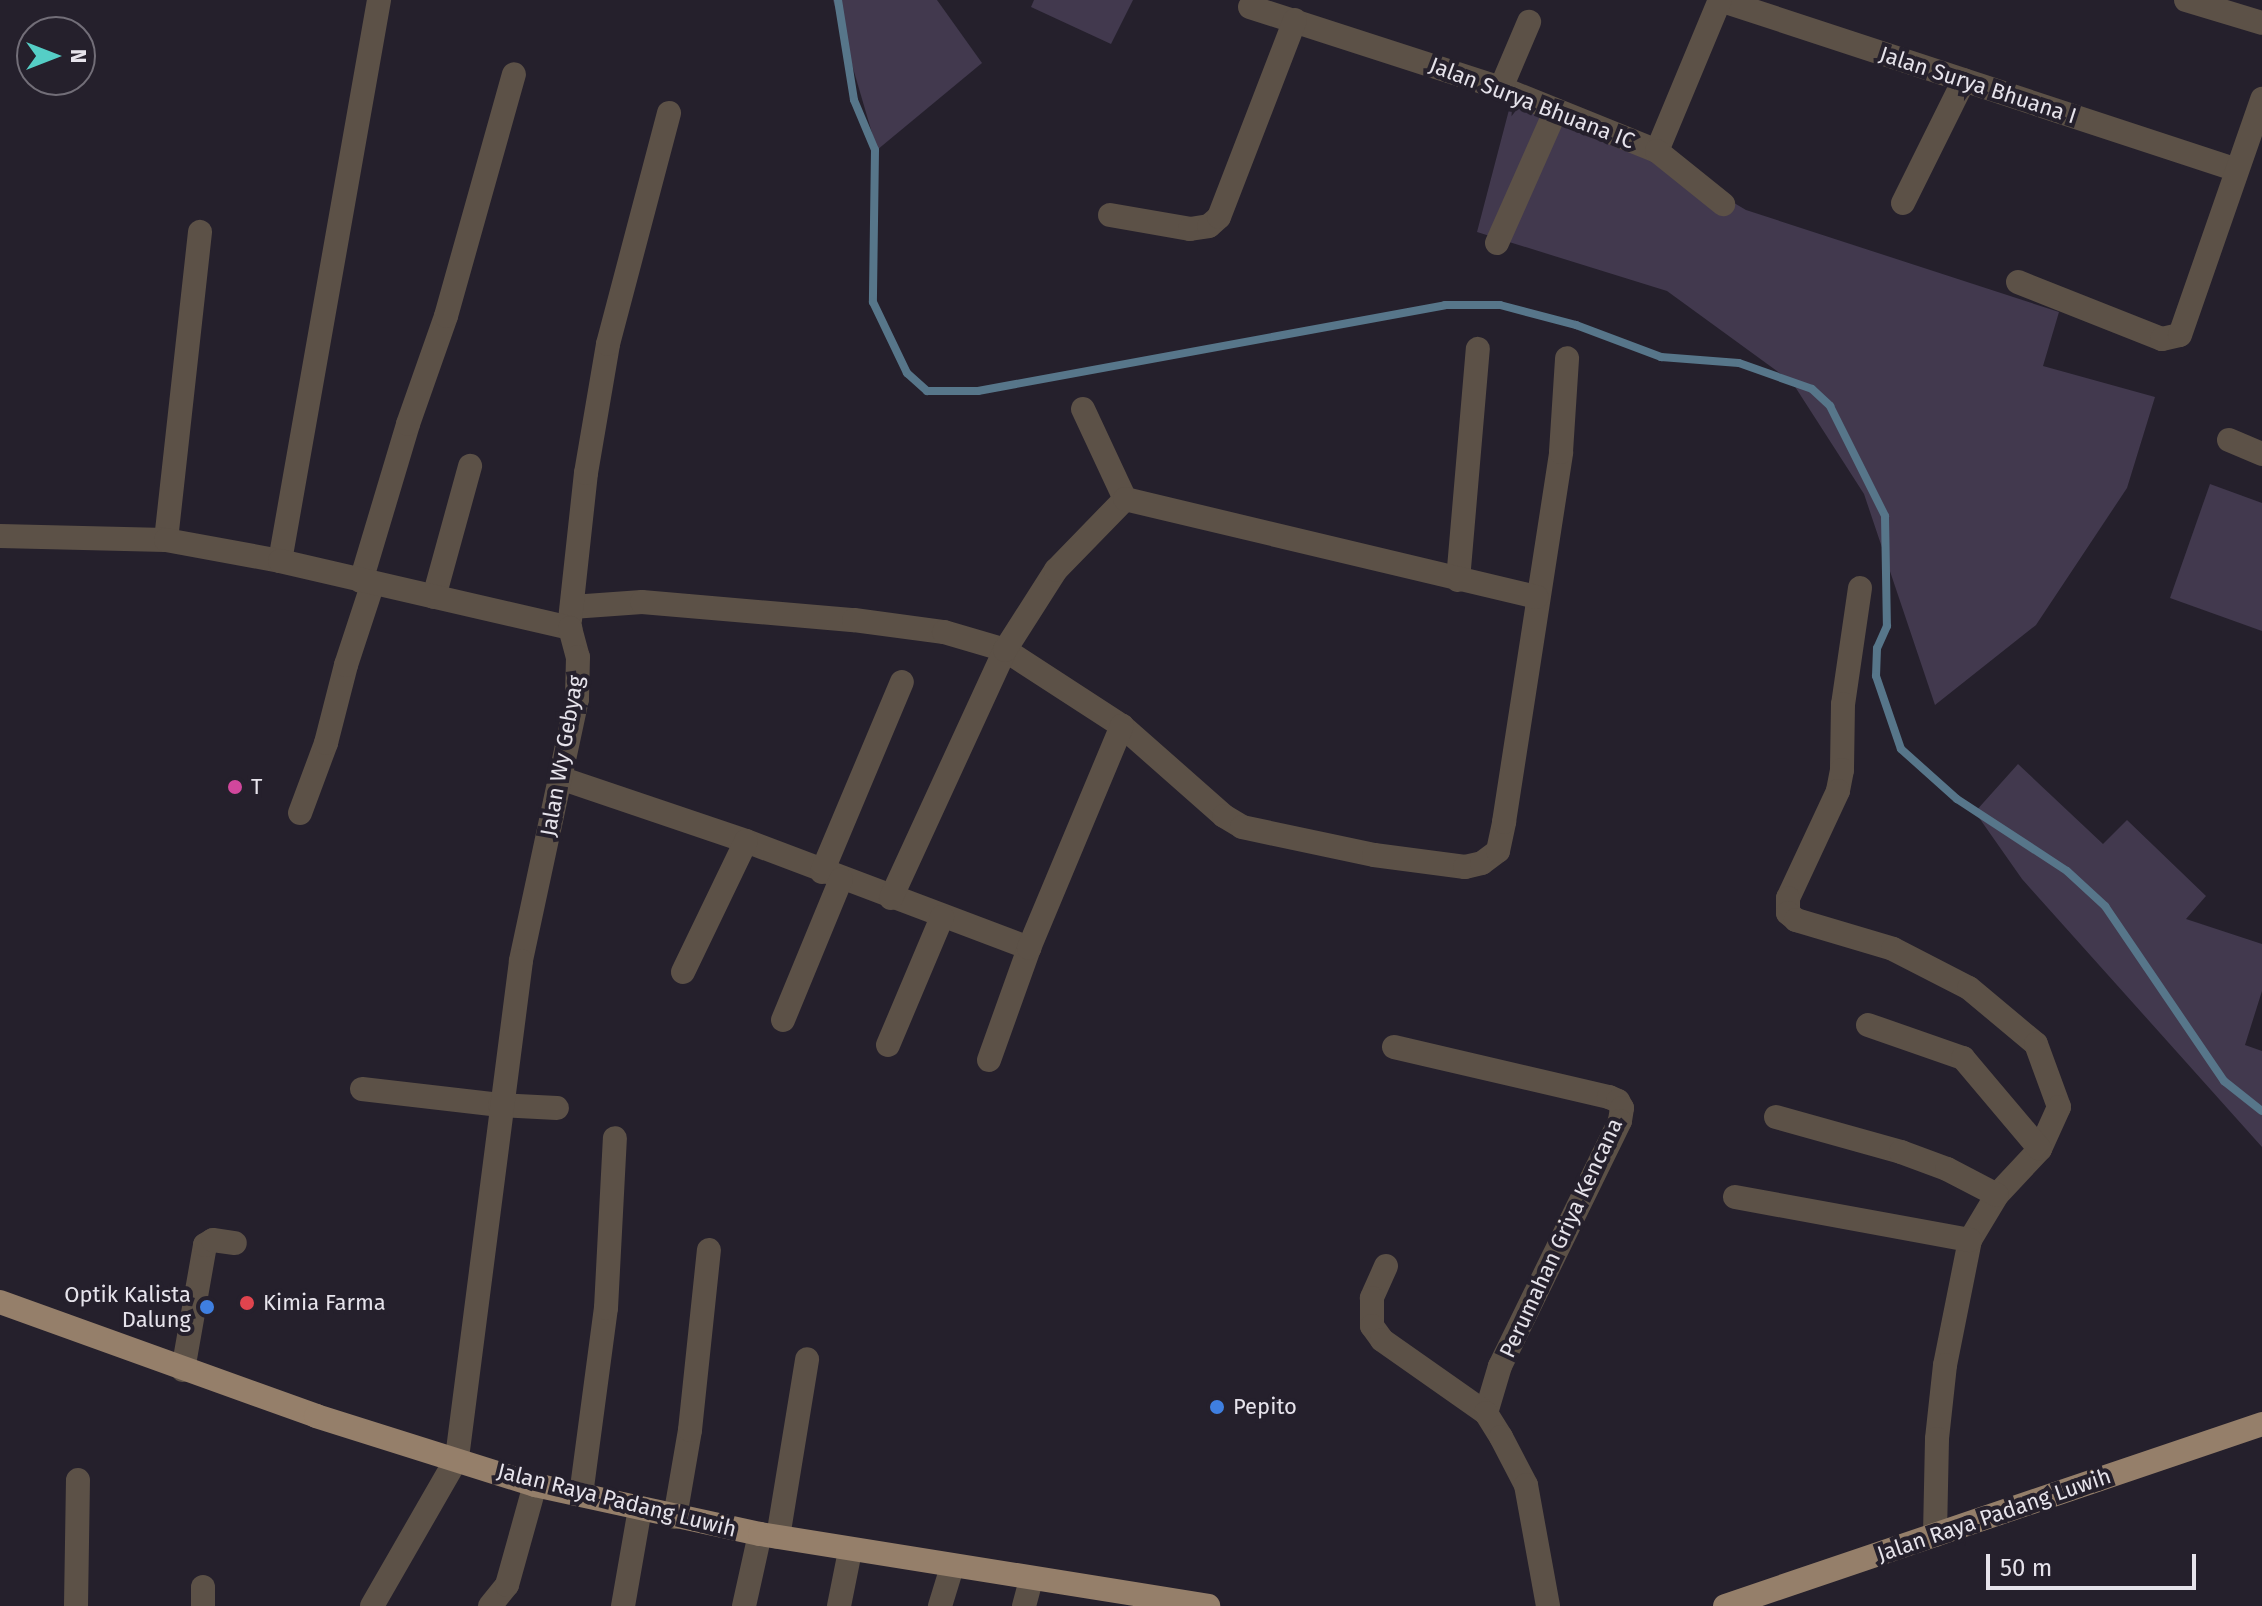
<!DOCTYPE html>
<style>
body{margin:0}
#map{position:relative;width:2262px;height:1606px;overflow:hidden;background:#25202c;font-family:"Fira Sans",sans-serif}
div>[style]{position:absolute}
.green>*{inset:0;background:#42394e}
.stream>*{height:8px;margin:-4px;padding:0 4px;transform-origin:4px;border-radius:4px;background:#57768a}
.minor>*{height:24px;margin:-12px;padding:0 12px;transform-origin:12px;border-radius:12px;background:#5c5147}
.tertiary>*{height:24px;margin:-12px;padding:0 12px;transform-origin:12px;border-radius:12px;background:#5c5147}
.primary>*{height:24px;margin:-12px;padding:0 12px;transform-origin:12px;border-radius:12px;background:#957f6a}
.dots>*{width:22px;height:22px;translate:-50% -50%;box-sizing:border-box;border:4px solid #25202c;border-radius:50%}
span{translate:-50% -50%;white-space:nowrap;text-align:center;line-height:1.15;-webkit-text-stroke:8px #25202c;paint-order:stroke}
.street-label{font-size:22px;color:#e6e3eb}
.poi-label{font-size:22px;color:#e6e3eb}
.left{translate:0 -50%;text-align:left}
.right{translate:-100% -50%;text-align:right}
.north{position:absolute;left:16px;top:16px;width:80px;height:80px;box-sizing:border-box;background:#25202c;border:2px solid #726e78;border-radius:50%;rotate:90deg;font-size:22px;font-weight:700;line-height:32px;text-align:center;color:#e6e3eb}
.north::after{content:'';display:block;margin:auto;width:28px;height:36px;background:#55cec6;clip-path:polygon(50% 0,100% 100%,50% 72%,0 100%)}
.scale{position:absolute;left:1986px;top:1554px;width:210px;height:36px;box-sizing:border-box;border:4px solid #e6e3eb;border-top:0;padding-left:10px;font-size:24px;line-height:28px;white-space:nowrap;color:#e6e3eb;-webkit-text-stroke:6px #25202c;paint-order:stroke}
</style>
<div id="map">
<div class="green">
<i style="clip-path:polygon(833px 0,937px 0,982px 63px,877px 150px)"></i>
<i style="clip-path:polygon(1034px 0,1133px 0,1111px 44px,1031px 7px)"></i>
<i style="clip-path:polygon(1510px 106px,1609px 129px,1746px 210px,2059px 312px,2043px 366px,2155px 397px,2127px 488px,2036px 625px,1935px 705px,1864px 494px,1792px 382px,1667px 291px,1477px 232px)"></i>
<i style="clip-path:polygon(2210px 484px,2262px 503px,2262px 631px,2170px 598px)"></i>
<i style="clip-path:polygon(2018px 764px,2103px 844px,2127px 820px,2206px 896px,2186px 919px,2262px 944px,2262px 991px,2245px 1045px,2262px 1051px,2262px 1147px,2022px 879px,1975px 812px)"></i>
</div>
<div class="stream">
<i style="left:838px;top:0;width:101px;rotate:80.9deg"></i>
<i style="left:854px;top:100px;width:54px;rotate:67.2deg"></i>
<i style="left:875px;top:150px;width:152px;rotate:90.8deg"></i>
<i style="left:873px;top:302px;width:79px;rotate:64.4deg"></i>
<i style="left:907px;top:373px;width:27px;rotate:42deg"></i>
<i style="left:927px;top:391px;width:51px"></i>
<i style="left:978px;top:391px;width:475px;rotate:-10.4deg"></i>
<i style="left:1445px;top:305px;width:55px"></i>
<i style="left:1500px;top:305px;width:79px;rotate:14.7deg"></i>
<i style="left:1576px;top:325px;width:91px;rotate:20.6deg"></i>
<i style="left:1661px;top:357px;width:78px;rotate:4.4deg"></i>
<i style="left:1739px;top:363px;width:77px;rotate:19.6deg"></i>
<i style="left:1812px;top:389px;width:25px;rotate:43deg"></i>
<i style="left:1830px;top:406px;width:123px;rotate:63.4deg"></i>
<i style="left:1885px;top:516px;width:110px;rotate:89deg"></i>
<i style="left:1887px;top:626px;width:24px;rotate:114deg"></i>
<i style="left:1877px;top:648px;width:28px;rotate:92deg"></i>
<i style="left:1876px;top:676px;width:77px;rotate:71.1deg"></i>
<i style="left:1901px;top:749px;width:75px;rotate:41.8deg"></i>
<i style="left:1957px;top:799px;width:131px;rotate:33.2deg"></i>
<i style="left:2067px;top:871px;width:52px;rotate:42.6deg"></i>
<i style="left:2105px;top:906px;width:212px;rotate:55.8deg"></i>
<i style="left:2224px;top:1081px;width:48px;rotate:38.3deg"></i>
</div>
<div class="minor">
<i style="left:1720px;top:0;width:544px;rotate:18.2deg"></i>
<i style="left:2186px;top:0;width:79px;rotate:16.8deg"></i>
<i style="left:1250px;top:7px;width:264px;rotate:17.9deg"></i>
<i style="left:1501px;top:88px;width:168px;rotate:22deg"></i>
<i style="left:1657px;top:151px;width:164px;rotate:-67.4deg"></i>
<i style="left:1501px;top:88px;width:72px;rotate:-67deg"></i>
<i style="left:1657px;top:151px;width:85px;rotate:38.8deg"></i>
<i style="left:1903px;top:203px;width:137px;rotate:-63.6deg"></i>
<i style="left:1110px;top:215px;width:81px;rotate:9.9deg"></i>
<i style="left:1190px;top:229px;width:19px;rotate:-9deg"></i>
<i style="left:1209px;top:226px;width:13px;rotate:-42deg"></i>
<i style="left:1219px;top:217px;width:211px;rotate:-68.9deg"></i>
<i style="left:1497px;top:243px;width:145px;rotate:-66.1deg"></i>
<i style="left:2018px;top:282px;width:155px;rotate:21.6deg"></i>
<i style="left:2162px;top:339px;width:18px;rotate:-13deg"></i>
<i style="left:2180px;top:335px;width:250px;rotate:-70.8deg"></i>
<i style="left:1083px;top:409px;width:99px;rotate:65deg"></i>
<i style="left:2229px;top:440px;width:36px;rotate:23deg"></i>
<i style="left:166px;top:540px;width:310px;rotate:-83.7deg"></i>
<i style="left:280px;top:561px;width:570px;rotate:-79.99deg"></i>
<i style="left:1458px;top:580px;width:232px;rotate:-85.1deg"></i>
<i style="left:361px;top:581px;width:164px;rotate:-73.3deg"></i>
<i style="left:408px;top:424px;width:114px;rotate:-70.6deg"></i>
<i style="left:446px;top:316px;width:251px;rotate:-74.3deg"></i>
<i style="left:1860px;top:588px;width:117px;rotate:98.3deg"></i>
<i style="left:1843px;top:704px;width:66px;rotate:90.9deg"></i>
<i style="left:1842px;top:770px;width:21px;rotate:101deg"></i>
<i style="left:1838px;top:791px;width:118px;rotate:115deg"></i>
<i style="left:1788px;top:898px;width:15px;rotate:90deg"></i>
<i style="left:1788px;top:913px;width:11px;rotate:41deg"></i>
<i style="left:1796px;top:920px;width:101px;rotate:16.6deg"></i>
<i style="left:1893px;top:949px;width:85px;rotate:27.2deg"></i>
<i style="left:1969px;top:988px;width:87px;rotate:39.9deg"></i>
<i style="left:2036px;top:1044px;width:67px;rotate:69.9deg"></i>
<i style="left:2059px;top:1107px;width:46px;rotate:114.3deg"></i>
<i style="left:2040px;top:1149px;width:63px;rotate:133.1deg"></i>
<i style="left:1997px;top:1195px;width:52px;rotate:121deg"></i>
<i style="left:1970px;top:1240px;width:127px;rotate:101.3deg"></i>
<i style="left:1945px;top:1365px;width:74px;rotate:96.2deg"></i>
<i style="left:1937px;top:1439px;width:96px;rotate:91.2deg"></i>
<i style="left:434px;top:597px;width:136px;rotate:-74.6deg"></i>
<i style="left:572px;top:607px;width:70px;rotate:-4.1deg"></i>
<i style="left:642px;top:602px;width:213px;rotate:4.9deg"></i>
<i style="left:854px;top:620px;width:91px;rotate:7.6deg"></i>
<i style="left:944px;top:632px;width:64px;rotate:16.4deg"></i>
<i style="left:1005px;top:650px;width:140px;rotate:33deg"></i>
<i style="left:1122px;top:726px;width:136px;rotate:41.4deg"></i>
<i style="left:1224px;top:816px;width:21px;rotate:31deg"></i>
<i style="left:1242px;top:827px;width:135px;rotate:12deg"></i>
<i style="left:1374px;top:855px;width:92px;rotate:7.5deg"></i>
<i style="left:1465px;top:867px;width:17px;rotate:-13deg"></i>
<i style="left:1482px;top:863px;width:20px;rotate:-37deg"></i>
<i style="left:1498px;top:851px;width:30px;rotate:-78deg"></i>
<i style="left:1504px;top:822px;width:374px;rotate:-81.2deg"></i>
<i style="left:1561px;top:452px;width:94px;rotate:-86.3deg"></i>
<i style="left:570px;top:620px;width:148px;rotate:-83.8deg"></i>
<i style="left:586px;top:473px;width:131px;rotate:-80.3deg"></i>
<i style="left:608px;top:344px;width:239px;rotate:-75.2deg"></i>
<i style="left:560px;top:778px;width:196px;rotate:18.7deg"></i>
<i style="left:746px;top:841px;width:303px;rotate:20.7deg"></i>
<i style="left:300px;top:813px;width:75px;rotate:-69.6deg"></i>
<i style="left:326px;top:743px;width:81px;rotate:-75.6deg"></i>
<i style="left:346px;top:665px;width:86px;rotate:-71.8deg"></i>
<i style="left:822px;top:872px;width:206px;rotate:-67.2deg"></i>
<i style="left:891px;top:898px;width:273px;rotate:-65.3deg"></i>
<i style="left:1005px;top:650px;width:95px;rotate:-57.5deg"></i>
<i style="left:1056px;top:570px;width:99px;rotate:-45.8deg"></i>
<i style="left:1125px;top:499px;width:423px;rotate:13.4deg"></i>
<i style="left:683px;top:972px;width:145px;rotate:-64.3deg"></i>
<i style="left:783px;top:1020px;width:152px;rotate:-67.6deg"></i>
<i style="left:1868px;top:1025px;width:101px;rotate:19.2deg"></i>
<i style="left:1963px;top:1058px;width:119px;rotate:49.8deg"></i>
<i style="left:888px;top:1045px;width:139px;rotate:-67.1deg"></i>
<i style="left:1394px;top:1047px;width:221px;rotate:13.1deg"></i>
<i style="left:1609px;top:1097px;width:10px;rotate:24deg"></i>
<i style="left:1618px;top:1101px;width:8px;rotate:60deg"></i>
<i style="left:1622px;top:1108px;width:13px;rotate:99deg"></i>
<i style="left:1620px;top:1121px;width:273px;rotate:116.1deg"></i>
<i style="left:1500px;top:1366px;width:49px;rotate:106.6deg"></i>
<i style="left:989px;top:1060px;width:119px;rotate:-70.3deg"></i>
<i style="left:1029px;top:948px;width:241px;rotate:-67.3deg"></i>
<i style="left:362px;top:1089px;width:139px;rotate:6.6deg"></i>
<i style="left:500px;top:1105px;width:57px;rotate:3deg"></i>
<i style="left:1776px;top:1117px;width:130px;rotate:15.6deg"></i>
<i style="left:1901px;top:1152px;width:49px;rotate:20.3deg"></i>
<i style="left:1947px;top:1169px;width:56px;rotate:27.5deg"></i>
<i style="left:1735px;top:1197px;width:239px;rotate:10.4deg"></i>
<i style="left:1386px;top:1266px;width:35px;rotate:114deg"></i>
<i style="left:1372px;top:1298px;width:28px;rotate:90deg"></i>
<i style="left:1372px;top:1326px;width:17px;rotate:54deg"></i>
<i style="left:1382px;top:1340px;width:127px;rotate:35.1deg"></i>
<i style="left:1486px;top:1413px;width:28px;rotate:58deg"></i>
<i style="left:1501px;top:1437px;width:54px;rotate:62.5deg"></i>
<i style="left:1526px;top:1485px;width:123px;rotate:79.7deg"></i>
<i style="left:183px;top:1370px;width:127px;rotate:-80deg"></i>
<i style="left:205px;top:1245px;width:9px;rotate:-32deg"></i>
<i style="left:213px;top:1240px;width:22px;rotate:8deg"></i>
<i style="left:581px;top:1495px;width:189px;rotate:-82.4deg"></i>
<i style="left:606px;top:1308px;width:170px;rotate:-87deg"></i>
<i style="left:675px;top:1517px;width:88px;rotate:-80.2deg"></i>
<i style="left:690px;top:1430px;width:181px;rotate:-84deg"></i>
<i style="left:778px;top:1537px;width:180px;rotate:-80.7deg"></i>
<i style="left:76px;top:1606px;width:126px;rotate:-89.1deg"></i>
<i style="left:203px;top:1606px;width:19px;rotate:-90deg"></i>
<i style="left:372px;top:1606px;width:171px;rotate:-60.1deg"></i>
<i style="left:490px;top:1606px;width:27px;rotate:-51deg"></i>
<i style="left:507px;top:1585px;width:104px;rotate:-74.4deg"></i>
<i style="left:623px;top:1606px;width:98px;rotate:-80.1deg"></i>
<i style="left:744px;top:1606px;width:74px;rotate:-77.5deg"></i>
<i style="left:839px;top:1606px;width:56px;rotate:-78.7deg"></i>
<i style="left:940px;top:1606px;width:41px;rotate:-72.9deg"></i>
<i style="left:1024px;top:1606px;width:28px;rotate:-75deg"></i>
</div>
<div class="tertiary">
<i style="left:0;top:536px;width:166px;rotate:1.4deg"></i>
<i style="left:166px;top:540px;width:116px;rotate:10.4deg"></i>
<i style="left:280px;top:561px;width:298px;rotate:13deg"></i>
<i style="left:570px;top:628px;width:30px;rotate:75deg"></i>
<i style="left:578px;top:657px;width:42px;rotate:91.4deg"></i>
<i style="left:577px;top:699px;width:268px;rotate:102.1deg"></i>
<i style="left:521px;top:961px;width:501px;rotate:97.34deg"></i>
</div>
<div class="primary">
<i style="left:0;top:1302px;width:336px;rotate:19.8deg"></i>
<i style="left:316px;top:1416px;width:230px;rotate:17.5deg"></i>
<i style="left:535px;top:1485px;width:230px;rotate:12.3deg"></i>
<i style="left:760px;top:1534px;width:454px;rotate:9.1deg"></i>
<i style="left:1725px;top:1606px;width:567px;rotate:-18.72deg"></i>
</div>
<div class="dots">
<i style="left:235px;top:787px;background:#d1479c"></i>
<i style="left:247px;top:1303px;background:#e0444e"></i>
<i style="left:207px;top:1307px;background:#3f7fe0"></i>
<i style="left:1217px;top:1407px;background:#3f7fe0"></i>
</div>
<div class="street-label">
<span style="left:1978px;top:85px;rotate:18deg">Jalan Surya Bhuana I</span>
<span style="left:1532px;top:103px;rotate:21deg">Jalan Surya Bhuana IC</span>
<span style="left:562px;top:756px;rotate:-80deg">Jalan Wy Gebyag</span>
<span style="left:1561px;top:1238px;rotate:-65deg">Perumahan Griya Kencana</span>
<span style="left:617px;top:1500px;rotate:14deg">Jalan Raya Padang Luwih</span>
<span style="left:1994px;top:1515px;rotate:-19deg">Jalan Raya Padang Luwih</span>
</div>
<div class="poi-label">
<span class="left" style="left:251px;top:787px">T</span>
<span class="right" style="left:191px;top:1307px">Optik Kalista<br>Dalung</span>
<span class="left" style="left:263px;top:1303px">Kimia Farma</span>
<span class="left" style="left:1233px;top:1407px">Pepito</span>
</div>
<div class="north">N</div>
<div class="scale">50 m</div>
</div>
